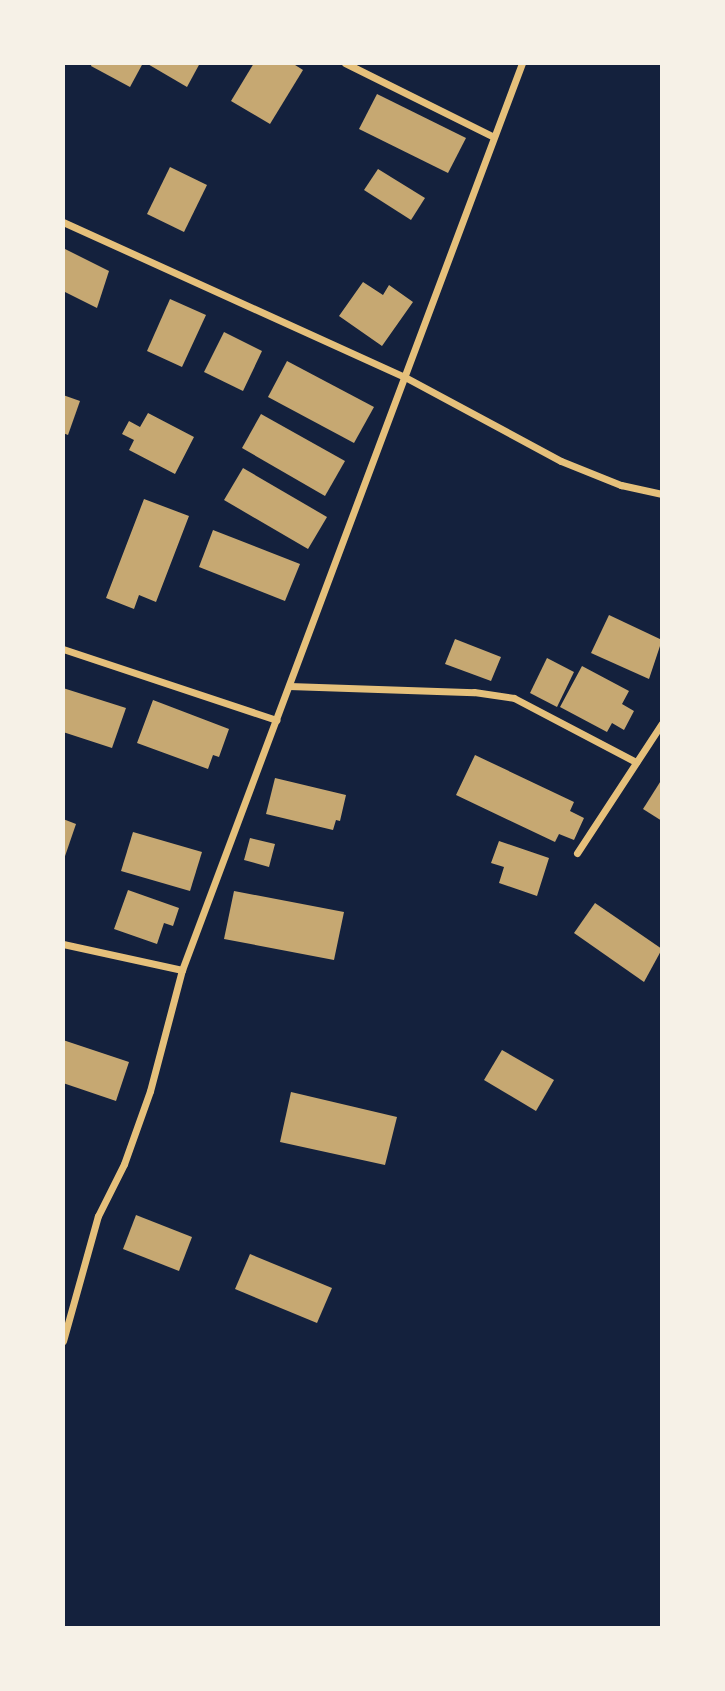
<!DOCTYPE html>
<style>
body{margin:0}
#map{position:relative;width:725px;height:1691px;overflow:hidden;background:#14213d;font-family:Overpass,sans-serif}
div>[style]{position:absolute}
.building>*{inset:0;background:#c6a872}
.minor>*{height:7px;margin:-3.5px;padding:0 3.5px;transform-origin:3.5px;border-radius:3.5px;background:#e5c07b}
span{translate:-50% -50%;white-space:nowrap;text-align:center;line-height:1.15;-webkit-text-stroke:7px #f6f1e7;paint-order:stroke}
.frame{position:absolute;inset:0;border:65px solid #f6f1e7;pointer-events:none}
</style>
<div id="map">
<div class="building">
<i style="clip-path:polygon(92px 63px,143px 63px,130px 87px,91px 66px)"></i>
<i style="clip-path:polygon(146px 63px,200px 63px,187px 87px)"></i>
<i style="clip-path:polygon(254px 63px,292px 63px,303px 70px,270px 124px,231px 101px)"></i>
<i style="clip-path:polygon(377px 94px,466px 138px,448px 173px,359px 129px)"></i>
<i style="clip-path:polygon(170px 167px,207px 185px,184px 232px,147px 214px)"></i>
<i style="clip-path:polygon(378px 169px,425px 198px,411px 220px,364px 190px)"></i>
<i style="clip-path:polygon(63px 248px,109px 271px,97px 308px,63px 291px)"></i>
<i style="clip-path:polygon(363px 282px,383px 295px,389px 285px,413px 302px,382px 346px,339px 316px)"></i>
<i style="clip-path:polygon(170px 299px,206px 315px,182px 367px,147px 351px)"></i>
<i style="clip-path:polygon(224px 332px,262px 351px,243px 391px,204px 372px)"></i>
<i style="clip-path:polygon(287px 361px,374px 407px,354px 443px,268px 397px)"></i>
<i style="clip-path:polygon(63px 395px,80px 401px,68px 435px,63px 433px)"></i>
<i style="clip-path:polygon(148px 413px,194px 437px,175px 474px,129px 450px,134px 440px,122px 434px,129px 421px,140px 427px)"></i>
<i style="clip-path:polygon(261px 414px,345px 461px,325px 496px,242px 448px)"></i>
<i style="clip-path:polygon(243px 468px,327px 517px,308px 549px,224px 500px)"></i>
<i style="clip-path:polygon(144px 499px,189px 516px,156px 602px,139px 595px,134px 609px,106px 598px)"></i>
<i style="clip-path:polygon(213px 530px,300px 564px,285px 601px,199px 567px)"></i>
<i style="clip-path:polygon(609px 615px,662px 640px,649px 679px,591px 653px)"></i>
<i style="clip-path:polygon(455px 639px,501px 657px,491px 681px,445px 664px)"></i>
<i style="clip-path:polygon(547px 658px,574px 672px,557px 707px,530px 693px)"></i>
<i style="clip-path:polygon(582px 666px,629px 691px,622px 704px,634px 711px,624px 730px,612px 723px,607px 732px,560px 707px)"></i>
<i style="clip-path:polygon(63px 688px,126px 708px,112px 748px,63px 732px)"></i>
<i style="clip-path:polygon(153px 700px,229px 729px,219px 757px,213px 755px,208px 769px,137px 743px)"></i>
<i style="clip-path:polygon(475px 755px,574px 802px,570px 811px,584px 818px,574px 840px,559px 834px,555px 842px,456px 795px)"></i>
<i style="clip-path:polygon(275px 778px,346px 795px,340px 821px,336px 820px,333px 830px,266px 814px)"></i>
<i style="clip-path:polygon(662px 779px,662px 821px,643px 809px)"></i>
<i style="clip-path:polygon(63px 819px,76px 824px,63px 862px)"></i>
<i style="clip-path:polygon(133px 832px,202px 852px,190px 891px,121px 871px)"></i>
<i style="clip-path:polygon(250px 838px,275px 844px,269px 867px,244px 860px)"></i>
<i style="clip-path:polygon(499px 841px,549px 858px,537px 896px,499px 883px,504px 867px,491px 863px)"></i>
<i style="clip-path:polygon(128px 890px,179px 908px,173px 926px,164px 923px,157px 944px,114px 929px)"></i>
<i style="clip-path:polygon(234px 891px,344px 912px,334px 960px,224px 939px)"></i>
<i style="clip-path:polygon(595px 903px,662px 949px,644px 982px,574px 933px)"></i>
<i style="clip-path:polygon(63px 1040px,129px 1062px,116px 1101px,63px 1083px)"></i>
<i style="clip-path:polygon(502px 1050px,554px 1080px,536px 1111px,484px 1080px)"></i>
<i style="clip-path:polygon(291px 1092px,397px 1117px,385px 1165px,280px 1142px)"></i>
<i style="clip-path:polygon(136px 1215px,192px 1237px,179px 1271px,123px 1249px)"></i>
<i style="clip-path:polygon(250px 1254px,332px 1288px,317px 1323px,235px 1289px)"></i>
</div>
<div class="minor">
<i style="left:345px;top:63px;width:166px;rotate:26.4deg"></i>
<i style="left:63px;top:222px;width:373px;rotate:24.4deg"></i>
<i style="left:403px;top:376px;width:179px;rotate:28.3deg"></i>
<i style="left:561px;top:461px;width:65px;rotate:21.8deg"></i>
<i style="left:621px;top:485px;width:42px;rotate:12.4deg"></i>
<i style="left:63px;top:649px;width:225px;rotate:18.4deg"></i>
<i style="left:289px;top:686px;width:185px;rotate:1.9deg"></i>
<i style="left:474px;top:692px;width:40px;rotate:8.5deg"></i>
<i style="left:514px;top:698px;width:138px;rotate:27.7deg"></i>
<i style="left:577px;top:853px;width:155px;rotate:-56.8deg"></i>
<i style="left:63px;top:944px;width:122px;rotate:12.3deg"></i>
<i style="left:63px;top:1341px;width:130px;rotate:-74.4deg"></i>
<i style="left:98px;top:1216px;width:58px;rotate:-63.4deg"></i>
<i style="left:124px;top:1164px;width:77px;rotate:-70.4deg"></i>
<i style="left:150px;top:1091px;width:125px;rotate:-75.2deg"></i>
<i style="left:182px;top:970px;width:969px;rotate:-69.45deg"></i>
</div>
<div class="frame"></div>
</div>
